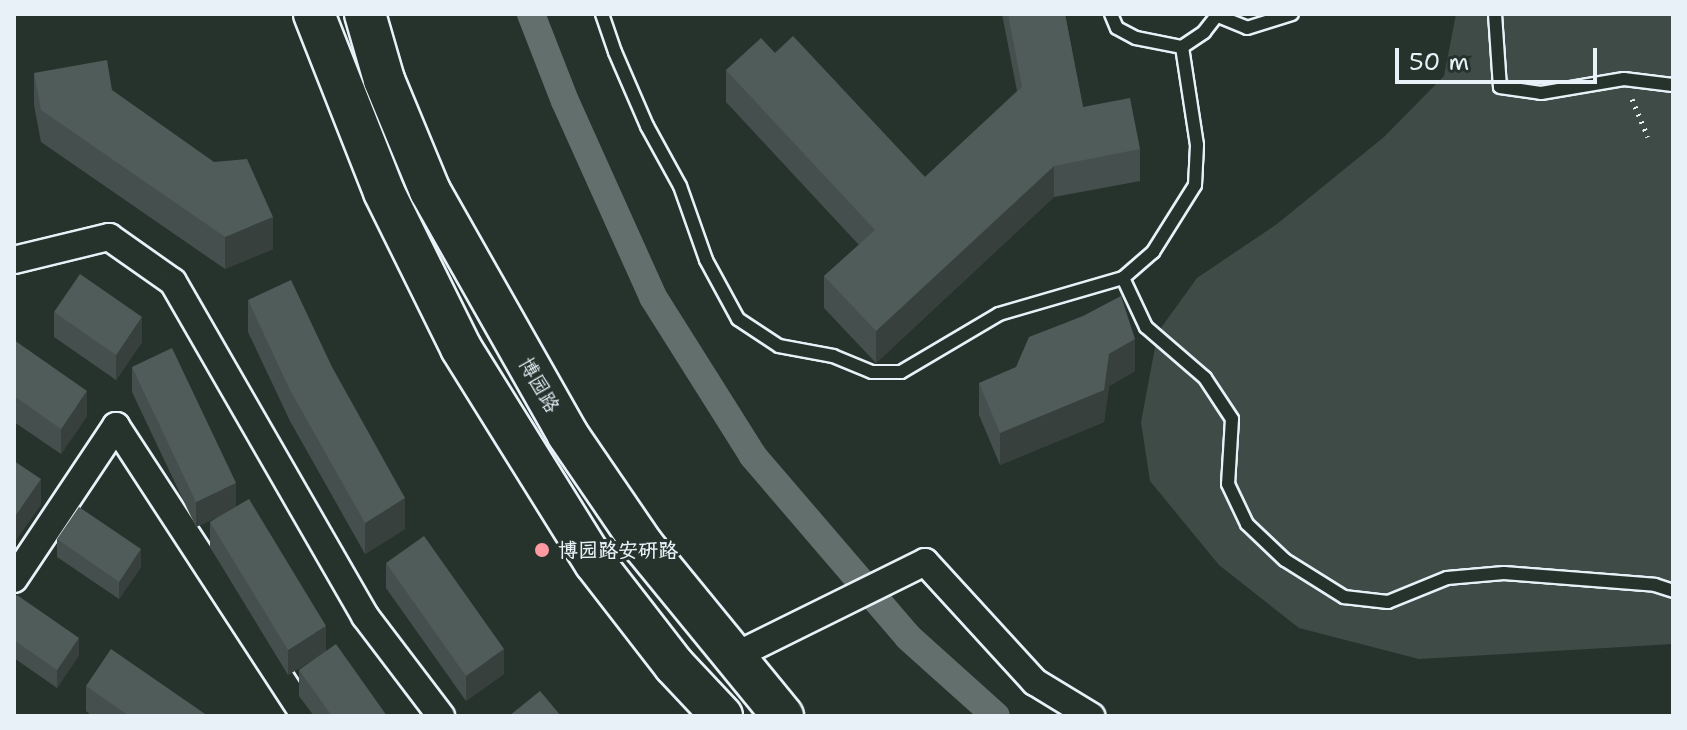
<!DOCTYPE html>
<meta charset="utf-8">
<style>
body{margin:0}
#map{position:relative;width:1687px;height:730px;overflow:hidden;background:#26332d;font-family:"Shantell Sans","LXGW WenKai TC",sans-serif}
div>[style]{position:absolute}
.green>*{inset:0;background:#3e4b47}
.canal>*{height:28px;margin:-14px;padding:0 14px;transform-origin:14px;border-radius:14px;background:#636f6d}
.path>*{height:5px;margin-top:-2.5px;transform-origin:0;background:repeating-linear-gradient(90deg,#e8f1f8 0 2px,transparent 0 8px)}
.roads{filter:drop-shadow(2px 0 #e8f1f8) drop-shadow(-2px 0 #e8f1f8) drop-shadow(0 2px #e8f1f8) drop-shadow(0 -2px #e8f1f8)}
.lane>*{height:12px;margin:-6px;padding:0 6px;transform-origin:6px;border-radius:6px;background:#26332d}
.street>*{height:26px;margin:-13px;padding:0 13px;transform-origin:13px;border-radius:13px;background:#26332d}
.primary>*{height:40px;margin:-20px;padding:0 20px;transform-origin:20px;border-radius:20px;background:#26332d}
.wall>*{inset:0;background:#454f4d}
.shaded-wall>*{inset:0;background:#38403e}
.building>*{inset:0;background:#505c59}
.dots>*{width:22px;height:22px;translate:-50% -50%;box-sizing:border-box;border:4px solid #26332d;border-radius:50%}
span{translate:-50% -50%;white-space:nowrap;text-align:center;line-height:1.15;-webkit-text-stroke:6px #26332d;paint-order:stroke}
.street-label{font-size:20px;color:#e8f1f8}
.poi-label{font-size:20px;color:#e8f1f8;font-weight:700}
.left{translate:0 -50%;text-align:left}
.frame{position:absolute;inset:0;border:16px solid #e8f1f8;pointer-events:none}
.scale{position:absolute;left:1395px;top:48px;width:202px;height:36px;box-sizing:border-box;border:4px solid #e8f1f8;border-top:0;padding-left:10px;font-size:24px;line-height:28px;white-space:nowrap;color:#e8f1f8;-webkit-text-stroke:6px #26332d;paint-order:stroke}
</style>
<div id="map">
<div class="green">
<i style="clip-path:polygon(1456px 14px,1673px 14px,1673px 644px,1419px 659px,1299px 628px,1219px 565px,1150px 481px,1141px 422px,1158px 332px,1197px 278px,1277px 224px,1384px 137px,1444px 76px)"></i>
</div>
<div class="canal">
<i style="left:531px;top:14px;width:93px;rotate:68.7deg"></i>
<i style="left:565px;top:101px;width:215px;rotate:65.8deg"></i>
<i style="left:653px;top:297px;width:188px;rotate:57.8deg"></i>
<i style="left:753px;top:456px;width:238px;rotate:49.4deg"></i>
<i style="left:908px;top:637px;width:118px;rotate:41.9deg"></i>
</div>
<div class="path">
<i style="left:1632px;top:99px;width:41px;rotate:67.2deg"></i>
</div>
<div class="roads">
<div class="lane">
<i style="left:602px;top:14px;width:40px;rotate:71.1deg"></i>
<i style="left:615px;top:52px;width:81px;rotate:66.6deg"></i>
<i style="left:647px;top:126px;width:68px;rotate:61.2deg"></i>
<i style="left:680px;top:186px;width:78px;rotate:70.6deg"></i>
<i style="left:706px;top:260px;width:67px;rotate:61.5deg"></i>
<i style="left:738px;top:319px;width:49px;rotate:33.4deg"></i>
<i style="left:779px;top:346px;width:55px;rotate:10.5deg"></i>
<i style="left:833px;top:356px;width:42px;rotate:22.3deg"></i>
<i style="left:872px;top:372px;width:29px"></i>
<i style="left:901px;top:372px;width:114px;rotate:-30.6deg"></i>
<i style="left:999px;top:314px;width:129px;rotate:-16.2deg"></i>
<i style="left:1123px;top:278px;width:40px;rotate:-41deg"></i>
<i style="left:1153px;top:252px;width:79px;rotate:-57.9deg"></i>
<i style="left:1195px;top:185px;width:40px;rotate:-87.1deg"></i>
<i style="left:1197px;top:145px;width:99px;rotate:-98.7deg"></i>
<i style="left:1111px;top:14px;width:15px;rotate:67deg"></i>
<i style="left:1117px;top:28px;width:21px;rotate:28deg"></i>
<i style="left:1136px;top:38px;width:47px;rotate:11.1deg"></i>
<i style="left:1182px;top:47px;width:27px;rotate:-34deg"></i>
<i style="left:1204px;top:32px;width:23px;rotate:-52deg"></i>
<i style="left:1495px;top:14px;width:73px;rotate:86.1deg"></i>
<i style="left:1500px;top:87px;width:41px;rotate:8.3deg"></i>
<i style="left:1541px;top:93px;width:84px;rotate:-9.6deg"></i>
<i style="left:1624px;top:79px;width:49px;rotate:7deg"></i>
<i style="left:1218px;top:16px;width:31px;rotate:22deg"></i>
<i style="left:1247px;top:28px;width:47px;rotate:-17.3deg"></i>
<i style="left:1123px;top:278px;width:54px;rotate:64.9deg"></i>
<i style="left:1146px;top:327px;width:78px;rotate:40.8deg"></i>
<i style="left:1205px;top:378px;width:49px;rotate:56.6deg"></i>
<i style="left:1232px;top:419px;width:65px;rotate:93.5deg"></i>
<i style="left:1228px;top:484px;width:44px;rotate:64.6deg"></i>
<i style="left:1247px;top:524px;width:52px;rotate:43.5deg"></i>
<i style="left:1285px;top:560px;width:70px;rotate:32.1deg"></i>
<i style="left:1344px;top:597px;width:44px;rotate:6.5deg"></i>
<i style="left:1388px;top:602px;width:64px;rotate:-22.1deg"></i>
<i style="left:1447px;top:578px;width:57px;rotate:-5deg"></i>
<i style="left:1504px;top:573px;width:151px;rotate:4.5deg"></i>
<i style="left:1655px;top:585px;width:19px;rotate:18deg"></i>
</div>
<div class="street">
<i style="left:14px;top:260px;width:98px;rotate:-13.6deg"></i>
<i style="left:109px;top:237px;width:78px;rotate:35.1deg"></i>
<i style="left:173px;top:282px;width:385px;rotate:60.1deg"></i>
<i style="left:365px;top:616px;width:126px;rotate:52.8deg"></i>
<i style="left:14px;top:579px;width:184px;rotate:-56.3deg"></i>
<i style="left:116px;top:426px;width:346px;rotate:56.9deg"></i>
<i style="left:733px;top:657px;width:214px;rotate:-26.3deg"></i>
<i style="left:925px;top:562px;width:163px;rotate:47.5deg"></i>
<i style="left:1035px;top:682px;width:66px;rotate:31.3deg"></i>
</div>
<div class="primary">
<i style="left:314px;top:14px;width:191px;rotate:68.5deg"></i>
<i style="left:384px;top:192px;width:174px;rotate:63.7deg"></i>
<i style="left:461px;top:348px;width:253px;rotate:58.1deg"></i>
<i style="left:595px;top:563px;width:129px;rotate:52.2deg"></i>
<i style="left:674px;top:665px;width:70px;rotate:46.7deg"></i>
<i style="left:365px;top:14px;width:69px;rotate:73.9deg"></i>
<i style="left:384px;top:80px;width:120px;rotate:67.5deg"></i>
<i style="left:430px;top:191px;width:280px;rotate:60.5deg"></i>
<i style="left:568px;top:435px;width:133px;rotate:55.7deg"></i>
<i style="left:643px;top:545px;width:221px;rotate:50.7deg"></i>
</div>
</div>
<div class="wall">
<i style="clip-path:polygon(1002px 14px,1065px 14px,1083px 107px,1140px 149px,1140px 181px,1054px 197px,876px 363px,824px 308px,824px 276px,859px 245px,726px 102px,726px 70px,775px 53px,925px 177px,1017px 91px)"></i>
<i style="clip-path:polygon(34px 73px,112px 90px,273px 249px,225px 269px,41px 142px,34px 105px)"></i>
<i style="clip-path:polygon(248px 300px,405px 529px,365px 554px,290px 421px,248px 332px)"></i>
<i style="clip-path:polygon(54px 312px,142px 342px,116px 380px,54px 337px)"></i>
<i style="clip-path:polygon(14px 340px,87px 416px,61px 454px,14px 422px)"></i>
<i style="clip-path:polygon(132px 367px,236px 506px,326px 651px,387px 716px,314px 716px,299px 696px,299px 670px,319px 656px,288px 675px,210px 547px,210px 522px,222px 515px,196px 527px,132px 392px)"></i>
<i style="clip-path:polygon(1135px 371px,1109px 386px,1104px 422px,1000px 465px,979px 415px,979px 383px)"></i>
<i style="clip-path:polygon(57px 539px,141px 567px,119px 599px,57px 557px)"></i>
<i style="clip-path:polygon(386px 563px,504px 674px,466px 701px,386px 588px)"></i>
<i style="clip-path:polygon(14px 599px,79px 655px,57px 688px,14px 658px)"></i>
<i style="clip-path:polygon(86px 686px,208px 716px,92px 716px,86px 711px)"></i>
</div>
<div class="shaded-wall">
<i style="clip-path:polygon(1054px 166px,1054px 197px,876px 363px,876px 331px)"></i>
<i style="clip-path:polygon(273px 217px,273px 249px,225px 269px,225px 237px)"></i>
<i style="clip-path:polygon(142px 317px,142px 342px,116px 380px,116px 355px)"></i>
<i style="clip-path:polygon(1135px 339px,1135px 371px,1109px 386px,1104px 422px,1000px 465px,1000px 433px,1109px 354px)"></i>
<i style="clip-path:polygon(87px 391px,87px 416px,61px 454px,61px 429px)"></i>
<i style="clip-path:polygon(41px 479px,41px 505px,14px 543px,14px 518px)"></i>
<i style="clip-path:polygon(236px 483px,236px 508px,196px 527px,196px 502px)"></i>
<i style="clip-path:polygon(405px 498px,405px 529px,365px 554px,365px 523px)"></i>
<i style="clip-path:polygon(141px 549px,141px 567px,119px 599px,119px 582px)"></i>
<i style="clip-path:polygon(326px 626px,326px 652px,288px 675px,288px 650px)"></i>
<i style="clip-path:polygon(79px 638px,79px 655px,57px 688px,57px 670px)"></i>
<i style="clip-path:polygon(504px 649px,504px 674px,466px 701px,466px 676px)"></i>
</div>
<div class="building">
<i style="clip-path:polygon(1008px 14px,1065px 14px,1083px 107px,1130px 98px,1140px 149px,1054px 166px,876px 331px,824px 276px,875px 230px,726px 70px,761px 38px,775px 53px,793px 36px,925px 177px,1022px 87px)"></i>
<i style="clip-path:polygon(107px 60px,112px 90px,214px 162px,247px 159px,273px 217px,225px 237px,41px 110px,34px 73px)"></i>
<i style="clip-path:polygon(80px 274px,142px 317px,116px 355px,54px 312px)"></i>
<i style="clip-path:polygon(291px 280px,332px 367px,405px 498px,365px 523px,290px 390px,248px 300px)"></i>
<i style="clip-path:polygon(1121px 296px,1135px 339px,1109px 354px,1104px 390px,1000px 433px,979px 383px,1016px 367px,1029px 337px,1083px 316px)"></i>
<i style="clip-path:polygon(14px 340px,87px 391px,61px 429px,14px 396px)"></i>
<i style="clip-path:polygon(172px 348px,236px 483px,196px 502px,132px 367px)"></i>
<i style="clip-path:polygon(14px 461px,41px 479px,14px 518px)"></i>
<i style="clip-path:polygon(249px 499px,326px 626px,288px 650px,210px 522px)"></i>
<i style="clip-path:polygon(79px 507px,141px 549px,119px 582px,57px 539px)"></i>
<i style="clip-path:polygon(424px 536px,504px 649px,466px 676px,386px 563px)"></i>
<i style="clip-path:polygon(17px 595px,79px 638px,57px 670px,14px 640px,14px 599px)"></i>
<i style="clip-path:polygon(336px 644px,387px 716px,332px 716px,299px 670px)"></i>
<i style="clip-path:polygon(111px 649px,208px 716px,129px 716px,86px 686px)"></i>
<i style="clip-path:polygon(540px 691px,561px 716px,509px 716px)"></i>
</div>
<div class="dots">
<i style="left:542px;top:550px;background:#ff9aa2"></i>
</div>
<div class="street-label">
<span style="left:539px;top:385px;rotate:60deg">博园路</span>
</div>
<div class="poi-label">
<span class="left" style="left:558px;top:550px">博园路安研路</span>
</div>
<div class="frame"></div>
<div class="scale">50 m</div>
</div>
